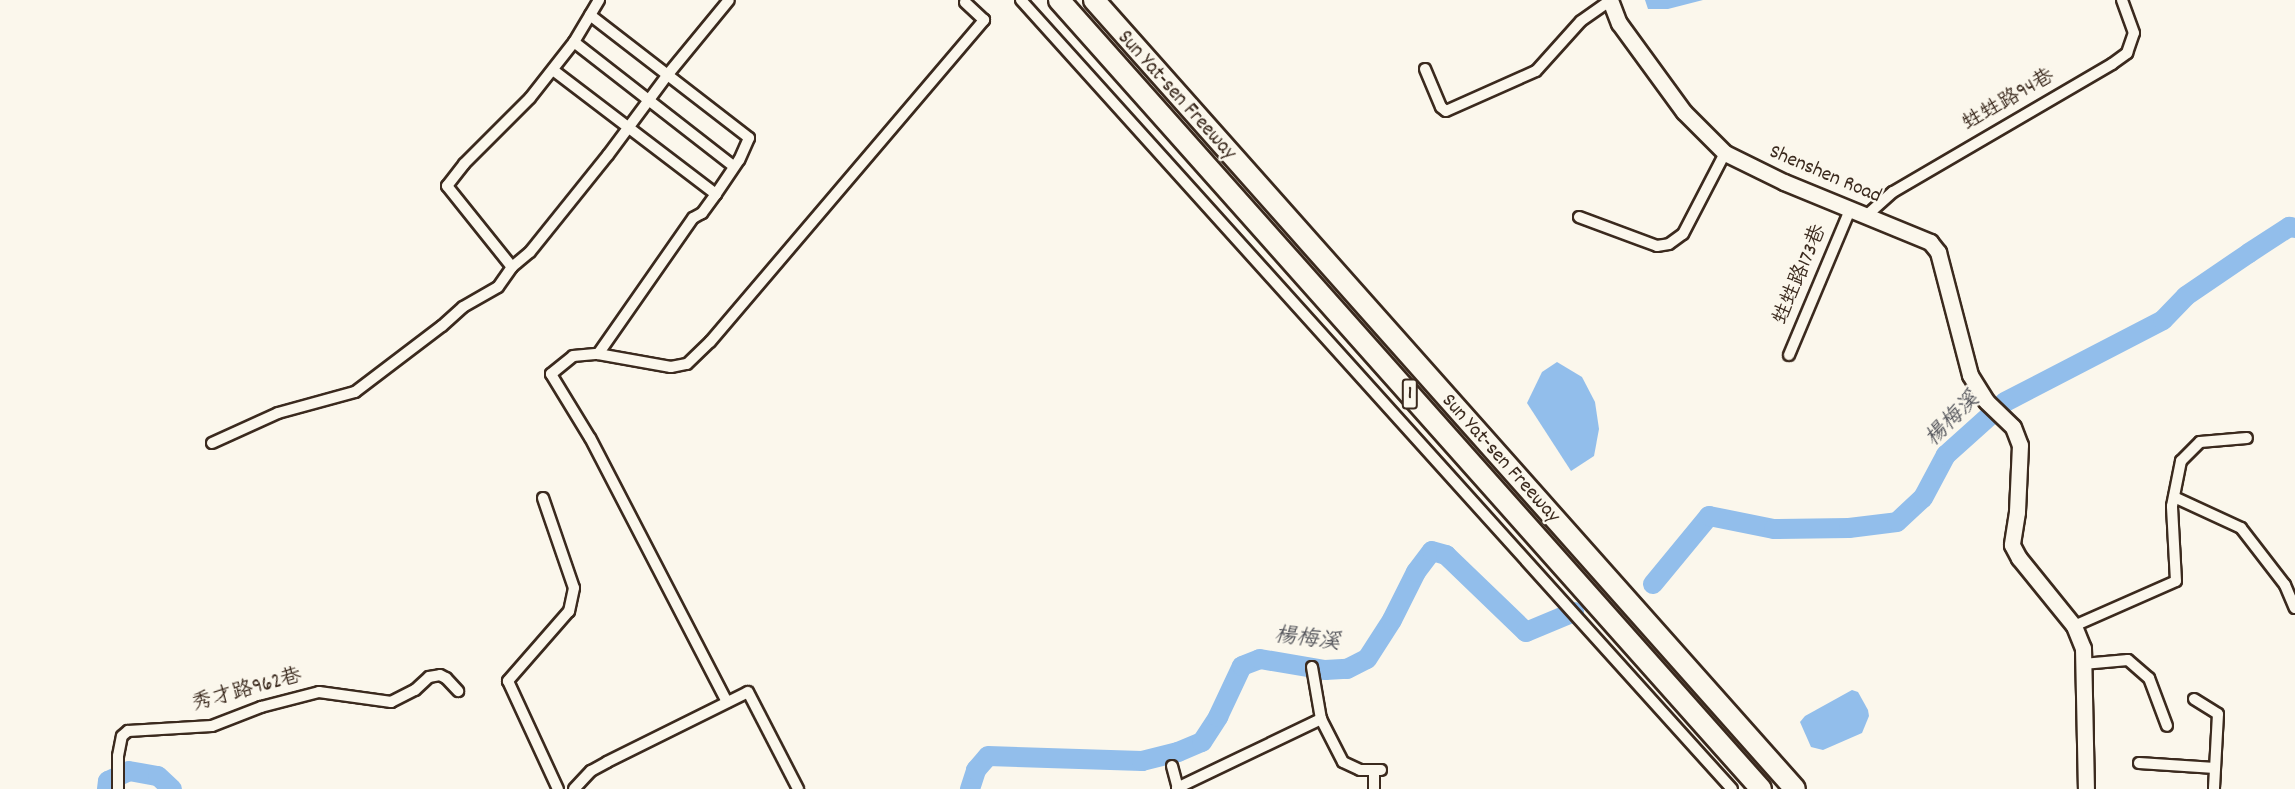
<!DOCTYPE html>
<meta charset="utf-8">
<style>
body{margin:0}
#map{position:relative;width:2295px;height:789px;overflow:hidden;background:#fbf7ec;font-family:Dekko,"LXGW WenKai TC",sans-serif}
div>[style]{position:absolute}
.water>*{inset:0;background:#92beeb}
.river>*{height:20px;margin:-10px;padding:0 10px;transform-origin:10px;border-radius:10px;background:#92beeb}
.roads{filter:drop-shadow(2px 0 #3b2a1e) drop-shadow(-2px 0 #3b2a1e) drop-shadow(0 2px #3b2a1e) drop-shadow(0 -2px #3b2a1e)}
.street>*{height:10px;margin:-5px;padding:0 5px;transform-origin:5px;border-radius:5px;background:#fbf7ec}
.secondary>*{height:15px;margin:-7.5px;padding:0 7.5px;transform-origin:7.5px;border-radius:7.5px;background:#fbf7ec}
.highway>*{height:20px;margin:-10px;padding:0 10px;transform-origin:10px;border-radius:10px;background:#fbf7ec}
span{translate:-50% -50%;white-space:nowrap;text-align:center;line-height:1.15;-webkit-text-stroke:4.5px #fbf7ec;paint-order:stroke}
.shield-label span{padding:2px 4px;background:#fbf7ec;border:2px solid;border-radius:4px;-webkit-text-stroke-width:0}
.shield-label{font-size:20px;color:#3b2a1e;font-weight:700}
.street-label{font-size:21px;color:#3b2a1e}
.water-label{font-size:22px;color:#55565c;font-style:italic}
</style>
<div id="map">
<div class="water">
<i style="clip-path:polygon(1645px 0,1703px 0,1668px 9px,1648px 9px)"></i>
<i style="clip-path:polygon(1557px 362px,1582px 377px,1595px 402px,1599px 429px,1594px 456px,1571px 471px,1527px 403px,1542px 372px)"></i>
<i style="clip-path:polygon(1852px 690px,1858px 692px,1868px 710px,1869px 716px,1862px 733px,1823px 750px,1811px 747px,1800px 722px,1805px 716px)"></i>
</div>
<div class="river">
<i style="left:1653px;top:584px;width:88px;rotate:-50.5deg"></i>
<i style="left:1709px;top:516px;width:66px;rotate:11.3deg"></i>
<i style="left:1774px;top:529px;width:75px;rotate:-0.8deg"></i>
<i style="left:1849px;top:528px;width:48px;rotate:-7.1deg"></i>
<i style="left:1897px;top:522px;width:35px;rotate:-43deg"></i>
<i style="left:1923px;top:498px;width:49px;rotate:-61.9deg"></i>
<i style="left:1946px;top:455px;width:79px;rotate:-41.9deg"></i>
<i style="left:2005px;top:402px;width:178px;rotate:-27.4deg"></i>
<i style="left:2163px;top:320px;width:33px;rotate:-46deg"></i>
<i style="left:2186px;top:296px;width:76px;rotate:-34.3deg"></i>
<i style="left:2249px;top:253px;width:48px;rotate:-33deg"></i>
<i style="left:2289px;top:227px;width:6px;rotate:9deg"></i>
<i style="left:107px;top:789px;width:8px;rotate:-83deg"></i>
<i style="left:108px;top:781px;width:23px;rotate:-25deg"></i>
<i style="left:129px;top:771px;width:29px;rotate:10deg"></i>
<i style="left:158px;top:776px;width:19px;rotate:43deg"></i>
<i style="left:970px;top:789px;width:20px;rotate:-72deg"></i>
<i style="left:976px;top:770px;width:18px;rotate:-49deg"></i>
<i style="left:988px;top:756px;width:154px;rotate:1.9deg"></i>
<i style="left:1142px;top:761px;width:37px;rotate:-14deg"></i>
<i style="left:1178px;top:752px;width:26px;rotate:-23deg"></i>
<i style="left:1202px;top:742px;width:30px;rotate:-57deg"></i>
<i style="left:1218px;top:717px;width:56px;rotate:-64.8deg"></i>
<i style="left:1242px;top:666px;width:19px;rotate:-21deg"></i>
<i style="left:1260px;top:659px;width:66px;rotate:9.6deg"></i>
<i style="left:1325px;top:670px;width:22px;rotate:-3deg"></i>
<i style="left:1347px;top:669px;width:22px;rotate:-27deg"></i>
<i style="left:1367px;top:659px;width:46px;rotate:-57.3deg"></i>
<i style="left:1392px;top:620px;width:54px;rotate:-63.4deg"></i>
<i style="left:1416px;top:572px;width:26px;rotate:-53deg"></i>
<i style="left:1432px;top:551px;width:15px;rotate:16deg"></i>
<i style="left:1446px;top:555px;width:111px;rotate:43.9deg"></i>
<i style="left:1526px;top:632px;width:52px;rotate:-22.6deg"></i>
</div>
<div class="roads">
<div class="street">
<i style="left:1021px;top:0;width:1062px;rotate:47.98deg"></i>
<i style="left:590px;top:15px;width:201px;rotate:37.7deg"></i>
<i style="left:749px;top:138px;width:24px;rotate:114deg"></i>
<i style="left:739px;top:160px;width:41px;rotate:124.1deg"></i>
<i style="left:716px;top:194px;width:24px;rotate:126deg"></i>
<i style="left:702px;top:213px;width:10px;rotate:151deg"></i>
<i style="left:693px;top:218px;width:166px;rotate:124.9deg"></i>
<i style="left:574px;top:42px;width:202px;rotate:37.9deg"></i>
<i style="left:1425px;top:69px;width:41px;rotate:67.2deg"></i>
<i style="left:1441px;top:107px;width:6px;rotate:39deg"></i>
<i style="left:1446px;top:111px;width:98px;rotate:-24deg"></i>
<i style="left:1536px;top:71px;width:67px;rotate:-48deg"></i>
<i style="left:1581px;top:21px;width:35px;rotate:-35deg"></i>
<i style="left:553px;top:70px;width:205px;rotate:37.3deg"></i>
<i style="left:1866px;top:216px;width:36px;rotate:-42deg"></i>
<i style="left:1893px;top:192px;width:254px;rotate:-30.3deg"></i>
<i style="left:2112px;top:64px;width:19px;rotate:-36deg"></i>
<i style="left:2127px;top:53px;width:21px;rotate:-71deg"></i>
<i style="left:2134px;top:33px;width:35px;rotate:-110deg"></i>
<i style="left:1579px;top:217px;width:83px;rotate:20.4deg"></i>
<i style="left:1657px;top:246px;width:12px;rotate:-9deg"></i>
<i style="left:1669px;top:244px;width:17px;rotate:-36deg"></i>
<i style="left:1683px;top:234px;width:91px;rotate:-62.6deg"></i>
<i style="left:512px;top:267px;width:104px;rotate:-128.7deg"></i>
<i style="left:447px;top:186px;width:28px;rotate:-52deg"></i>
<i style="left:464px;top:164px;width:93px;rotate:-45deg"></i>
<i style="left:530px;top:98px;width:71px;rotate:-51.8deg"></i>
<i style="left:574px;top:42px;width:49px;rotate:-59.2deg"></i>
<i style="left:1789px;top:355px;width:157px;rotate:-67.2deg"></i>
<i style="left:212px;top:443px;width:72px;rotate:-24.4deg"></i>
<i style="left:278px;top:413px;width:80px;rotate:-15.3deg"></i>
<i style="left:355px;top:392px;width:109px;rotate:-37.2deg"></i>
<i style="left:442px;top:326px;width:28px;rotate:-42deg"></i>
<i style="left:463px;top:307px;width:40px;rotate:-29.7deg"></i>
<i style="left:498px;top:287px;width:24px;rotate:-55deg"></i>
<i style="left:512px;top:267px;width:23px;rotate:-40deg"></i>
<i style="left:530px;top:252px;width:124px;rotate:-51.2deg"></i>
<i style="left:608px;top:155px;width:102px;rotate:-53.4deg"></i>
<i style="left:669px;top:73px;width:94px;rotate:-50.6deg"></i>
<i style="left:2174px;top:497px;width:74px;rotate:24.8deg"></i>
<i style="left:2241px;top:528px;width:72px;rotate:52.3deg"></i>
<i style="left:2285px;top:585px;width:25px;rotate:67deg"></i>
<i style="left:543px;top:498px;width:95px;rotate:71deg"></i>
<i style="left:574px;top:588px;width:24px;rotate:102deg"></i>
<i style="left:569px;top:611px;width:93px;rotate:131.1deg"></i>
<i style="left:508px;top:681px;width:119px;rotate:65.2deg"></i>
<i style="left:2074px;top:626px;width:111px;rotate:-23.8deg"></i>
<i style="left:2176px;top:581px;width:75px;rotate:-93.1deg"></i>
<i style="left:2172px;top:506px;width:46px;rotate:-78.7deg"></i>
<i style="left:2181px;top:461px;width:27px;rotate:-45deg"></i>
<i style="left:2200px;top:442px;width:47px;rotate:-4.9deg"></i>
<i style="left:2083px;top:664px;width:45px;rotate:-5.1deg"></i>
<i style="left:2128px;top:660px;width:28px;rotate:41deg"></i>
<i style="left:2149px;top:678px;width:51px;rotate:69.4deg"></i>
<i style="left:1312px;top:667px;width:53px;rotate:80.2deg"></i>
<i style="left:1321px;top:719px;width:48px;rotate:62.9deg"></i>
<i style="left:1343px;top:762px;width:19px;rotate:25deg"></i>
<i style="left:1360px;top:770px;width:21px"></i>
<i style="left:2194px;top:699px;width:28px;rotate:32deg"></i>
<i style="left:2218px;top:714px;width:75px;rotate:93.1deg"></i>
<i style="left:727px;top:702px;width:297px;rotate:-117.4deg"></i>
<i style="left:590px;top:438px;width:75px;rotate:-121.4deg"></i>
<i style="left:551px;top:374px;width:28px;rotate:-39deg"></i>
<i style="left:573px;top:356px;width:25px;rotate:-5deg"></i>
<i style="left:598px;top:354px;width:74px;rotate:10.1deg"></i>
<i style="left:671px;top:367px;width:16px;rotate:-11deg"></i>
<i style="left:687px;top:364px;width:32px;rotate:-44deg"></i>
<i style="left:710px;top:342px;width:423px;rotate:-49.6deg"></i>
<i style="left:984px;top:20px;width:26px;rotate:-137deg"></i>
<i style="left:2139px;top:763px;width:76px;rotate:3.8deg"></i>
<i style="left:1172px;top:766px;width:24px;rotate:75deg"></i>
<i style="left:1177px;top:788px;width:160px;rotate:-25.6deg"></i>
<i style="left:118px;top:789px;width:33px;rotate:-90deg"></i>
<i style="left:118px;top:756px;width:20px;rotate:-79deg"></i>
<i style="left:122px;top:736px;width:8px;rotate:-40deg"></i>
<i style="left:128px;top:731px;width:84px;rotate:-3.4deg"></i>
<i style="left:212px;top:726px;width:53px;rotate:-21.2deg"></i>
<i style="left:261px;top:707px;width:60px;rotate:-14.5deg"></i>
<i style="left:319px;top:692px;width:73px;rotate:7.9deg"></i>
<i style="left:391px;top:702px;width:27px;rotate:-27deg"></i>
<i style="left:415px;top:690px;width:19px;rotate:-43deg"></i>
<i style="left:429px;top:677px;width:11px;rotate:-10deg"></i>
<i style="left:440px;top:675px;width:7px;rotate:27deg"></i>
<i style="left:446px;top:678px;width:18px;rotate:47deg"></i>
<i style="left:574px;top:789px;width:25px;rotate:-47deg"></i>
<i style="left:591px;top:771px;width:18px;rotate:-29deg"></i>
<i style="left:607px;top:762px;width:157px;rotate:-26.4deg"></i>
<i style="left:748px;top:692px;width:109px;rotate:62.7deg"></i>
<i style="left:1374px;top:789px;width:18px;rotate:-90deg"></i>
</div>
<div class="secondary">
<i style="left:1610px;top:0;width:25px;rotate:69deg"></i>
<i style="left:1619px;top:23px;width:110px;rotate:53.9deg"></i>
<i style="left:1684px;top:112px;width:58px;rotate:45deg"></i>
<i style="left:1725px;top:153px;width:66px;rotate:26.2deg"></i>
<i style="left:1784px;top:182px;width:158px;rotate:22.3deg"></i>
<i style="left:1930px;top:242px;width:13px;rotate:51deg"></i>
<i style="left:1938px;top:252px;width:127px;rotate:75.4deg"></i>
<i style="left:1970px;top:375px;width:31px;rotate:58deg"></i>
<i style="left:1986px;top:401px;width:37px;rotate:44deg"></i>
<i style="left:2013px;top:427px;width:19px;rotate:69deg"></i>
<i style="left:2020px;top:445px;width:67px;rotate:92.6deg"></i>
<i style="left:2017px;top:512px;width:33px;rotate:99deg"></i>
<i style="left:2012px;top:545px;width:15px;rotate:62deg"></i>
<i style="left:2019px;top:558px;width:87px;rotate:51deg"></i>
<i style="left:2074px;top:626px;width:24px;rotate:68deg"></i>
<i style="left:2083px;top:648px;width:141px;rotate:88.8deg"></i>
</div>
<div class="highway">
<i style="left:1059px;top:0;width:1056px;rotate:48.34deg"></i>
<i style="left:1094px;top:0;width:1055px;rotate:48.38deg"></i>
</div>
</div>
<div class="shield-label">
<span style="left:1410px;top:394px">1</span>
</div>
<div class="street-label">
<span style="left:1176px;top:96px;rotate:48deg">Sun Yat-sen Freeway</span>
<span style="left:2009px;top:101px;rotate:-30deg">甡甡路94巷</span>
<span style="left:1825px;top:175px;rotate:23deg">Shenshen Road</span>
<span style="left:1801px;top:275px;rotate:-67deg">甡甡路173巷</span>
<span style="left:1500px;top:459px;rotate:48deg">Sun Yat-sen Freeway</span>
<span style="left:247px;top:691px;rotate:-15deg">秀才路962巷</span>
</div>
<div class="water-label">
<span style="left:1953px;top:420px;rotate:-45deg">楊梅溪</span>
<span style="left:1307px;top:640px;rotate:7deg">楊梅溪</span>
</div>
</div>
